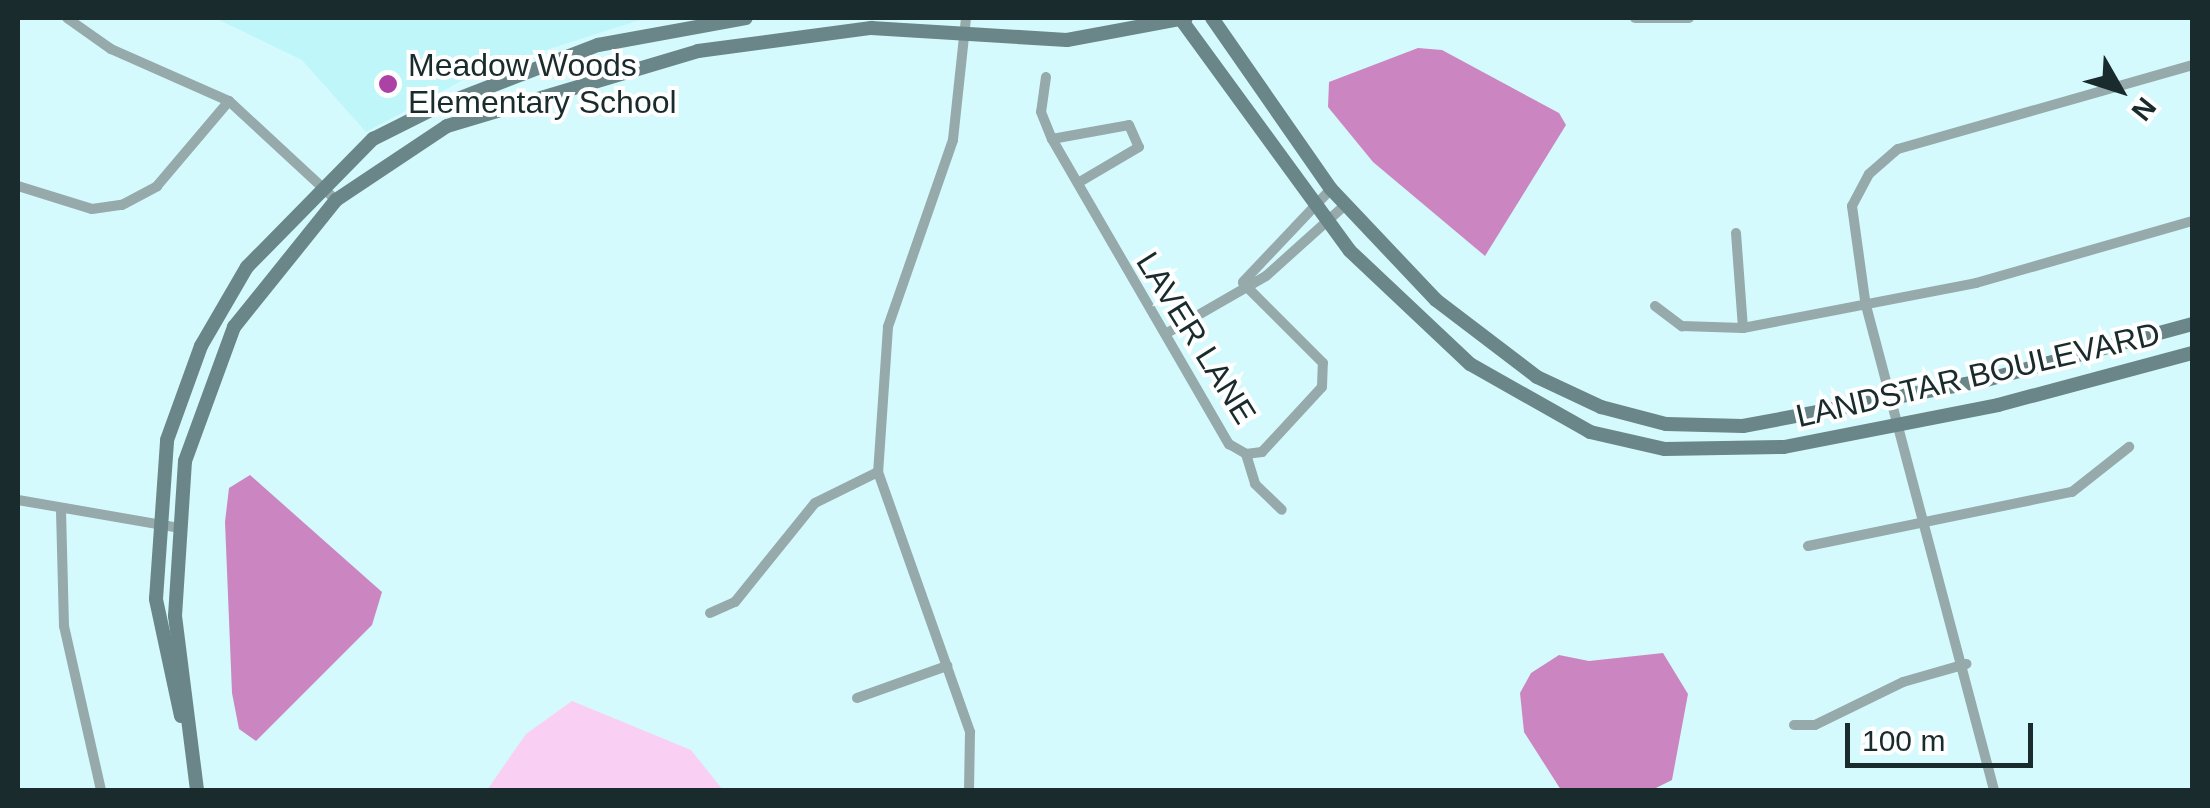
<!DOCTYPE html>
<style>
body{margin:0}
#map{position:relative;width:2210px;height:808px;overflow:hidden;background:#d5fafd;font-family:Helvetica,sans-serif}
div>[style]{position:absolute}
.built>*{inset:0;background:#bef6fa}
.green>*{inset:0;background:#f9d0f3}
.water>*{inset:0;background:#cb86c2}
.street>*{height:10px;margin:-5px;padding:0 5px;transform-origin:5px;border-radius:5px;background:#96a9ab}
.secondary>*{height:14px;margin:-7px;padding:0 7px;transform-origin:7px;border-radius:7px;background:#6a8688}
.dots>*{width:28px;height:28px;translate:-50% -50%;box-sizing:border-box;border:5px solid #fff;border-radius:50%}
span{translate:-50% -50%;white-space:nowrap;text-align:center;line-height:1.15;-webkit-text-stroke:8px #fff;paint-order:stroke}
.poi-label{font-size:32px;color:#192b2c}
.left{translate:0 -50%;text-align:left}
.street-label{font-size:32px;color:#192b2c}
.frame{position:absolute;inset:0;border:20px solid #192b2c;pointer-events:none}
.north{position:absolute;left:2070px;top:40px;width:100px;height:100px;-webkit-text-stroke:8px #fff;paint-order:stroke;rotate:129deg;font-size:28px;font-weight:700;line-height:40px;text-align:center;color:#192b2c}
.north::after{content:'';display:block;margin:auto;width:35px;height:45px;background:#192b2c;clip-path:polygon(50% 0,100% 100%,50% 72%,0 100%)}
.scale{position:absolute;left:1845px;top:723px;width:188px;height:45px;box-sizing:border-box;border:5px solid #192b2c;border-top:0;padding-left:12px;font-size:30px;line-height:35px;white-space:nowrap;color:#192b2c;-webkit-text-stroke:8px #fff;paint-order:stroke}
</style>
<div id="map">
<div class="built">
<i style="clip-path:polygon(215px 18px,646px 18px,478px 72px,366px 132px,302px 60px)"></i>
</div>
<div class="green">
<i style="clip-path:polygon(572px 701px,691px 750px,723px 790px,487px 790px,526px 734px)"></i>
</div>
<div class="water">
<i style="clip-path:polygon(1418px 48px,1442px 50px,1559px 113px,1566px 125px,1485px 256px,1373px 162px,1328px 107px,1329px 82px)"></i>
<i style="clip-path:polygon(250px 475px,382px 592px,372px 625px,256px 741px,239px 729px,232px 693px,225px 522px,229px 488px)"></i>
<i style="clip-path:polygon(1663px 653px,1688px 694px,1672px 780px,1652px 790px,1561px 790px,1524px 732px,1520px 693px,1531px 673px,1559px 655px,1589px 661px)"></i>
</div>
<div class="street">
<i style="left:67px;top:18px;width:54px;rotate:35.2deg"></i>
<i style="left:111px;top:49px;width:129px;rotate:23.8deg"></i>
<i style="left:229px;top:101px;width:146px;rotate:42.8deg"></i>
<i style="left:966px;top:18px;width:123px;rotate:96.1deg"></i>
<i style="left:953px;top:140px;width:198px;rotate:109.2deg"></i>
<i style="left:888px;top:327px;width:145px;rotate:93.9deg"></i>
<i style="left:878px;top:472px;width:276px;rotate:70.5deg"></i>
<i style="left:970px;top:732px;width:58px;rotate:91deg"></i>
<i style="left:1635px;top:18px;width:54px"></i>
<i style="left:1046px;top:77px;width:35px;rotate:98deg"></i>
<i style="left:1041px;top:112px;width:29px;rotate:68deg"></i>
<i style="left:1052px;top:139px;width:353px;rotate:59.9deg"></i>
<i style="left:1229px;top:444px;width:20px;rotate:30deg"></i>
<i style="left:1246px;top:454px;width:16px;rotate:-7deg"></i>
<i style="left:1262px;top:452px;width:88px;rotate:-47.3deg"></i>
<i style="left:1322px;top:387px;width:24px;rotate:-88deg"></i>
<i style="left:1323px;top:363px;width:113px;rotate:-135deg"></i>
<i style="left:1052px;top:139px;width:78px;rotate:-10.3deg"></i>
<i style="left:1129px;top:125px;width:24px;rotate:66deg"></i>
<i style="left:1139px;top:147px;width:71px;rotate:149.5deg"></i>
<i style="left:18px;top:186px;width:77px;rotate:17.3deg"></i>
<i style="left:92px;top:209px;width:30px;rotate:-8deg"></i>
<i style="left:122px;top:205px;width:40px;rotate:-28deg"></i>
<i style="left:157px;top:186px;width:111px;rotate:-49.7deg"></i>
<i style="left:1736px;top:233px;width:95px;rotate:85.8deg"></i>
<i style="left:1243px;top:282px;width:128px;rotate:-46.6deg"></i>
<i style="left:1655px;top:306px;width:34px;rotate:37deg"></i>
<i style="left:1682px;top:326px;width:61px;rotate:1.9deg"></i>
<i style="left:1743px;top:328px;width:237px;rotate:-10.9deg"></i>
<i style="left:1976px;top:283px;width:225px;rotate:-16deg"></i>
<i style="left:1167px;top:333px;width:114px;rotate:-29.9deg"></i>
<i style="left:1266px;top:276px;width:106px;rotate:-41.9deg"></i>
<i style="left:1246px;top:454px;width:31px;rotate:73deg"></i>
<i style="left:1255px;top:484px;width:37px;rotate:44deg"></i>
<i style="left:18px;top:500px;width:159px;rotate:9.8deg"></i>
<i style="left:61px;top:511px;width:115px;rotate:88.5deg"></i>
<i style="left:64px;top:626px;width:168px;rotate:77.3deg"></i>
<i style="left:1808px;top:546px;width:269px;rotate:-11.6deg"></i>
<i style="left:2072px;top:492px;width:73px;rotate:-38.3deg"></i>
<i style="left:710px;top:613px;width:27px;rotate:-24deg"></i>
<i style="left:735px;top:602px;width:127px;rotate:-51.1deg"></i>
<i style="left:815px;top:503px;width:70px;rotate:-26.2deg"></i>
<i style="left:857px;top:698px;width:96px;rotate:-19.6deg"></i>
<i style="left:1794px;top:725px;width:21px"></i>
<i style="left:1815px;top:725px;width:98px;rotate:-26deg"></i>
<i style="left:1903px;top:682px;width:66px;rotate:-15.9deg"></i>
<i style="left:1994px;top:790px;width:500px;rotate:-104.8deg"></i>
<i style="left:1866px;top:307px;width:102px;rotate:-97.9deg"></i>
<i style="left:1852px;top:206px;width:36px;rotate:-62deg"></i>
<i style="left:1869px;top:174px;width:38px;rotate:-41deg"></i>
<i style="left:1898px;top:149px;width:306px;rotate:-15.9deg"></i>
</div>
<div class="secondary">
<i style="left:1180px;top:18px;width:288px;rotate:53.9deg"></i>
<i style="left:1350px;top:251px;width:165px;rotate:43.3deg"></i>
<i style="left:1470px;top:364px;width:138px;rotate:29.5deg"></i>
<i style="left:1590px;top:432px;width:77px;rotate:12.8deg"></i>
<i style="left:1665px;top:449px;width:119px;rotate:-1deg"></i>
<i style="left:1784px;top:447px;width:218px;rotate:-11.1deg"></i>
<i style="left:1998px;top:405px;width:201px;rotate:-15deg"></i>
<i style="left:1212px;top:18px;width:208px;rotate:55.2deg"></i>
<i style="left:1331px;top:189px;width:153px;rotate:46.6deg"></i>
<i style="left:1436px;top:300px;width:127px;rotate:37.3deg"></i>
<i style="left:1537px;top:377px;width:71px;rotate:25.1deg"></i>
<i style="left:1601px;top:407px;width:67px;rotate:14.7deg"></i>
<i style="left:1666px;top:424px;width:77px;rotate:1.5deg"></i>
<i style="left:1743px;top:426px;width:247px;rotate:-10.7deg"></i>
<i style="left:1986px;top:380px;width:213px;rotate:-15.2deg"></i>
<i style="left:181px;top:716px;width:120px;rotate:-102.1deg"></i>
<i style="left:156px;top:599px;width:159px;rotate:-86deg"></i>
<i style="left:167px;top:440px;width:100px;rotate:-70.1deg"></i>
<i style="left:201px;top:346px;width:91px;rotate:-59.8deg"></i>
<i style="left:247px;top:267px;width:180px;rotate:-45.5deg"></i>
<i style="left:373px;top:139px;width:72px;rotate:-26.6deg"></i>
<i style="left:437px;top:107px;width:173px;rotate:-21.1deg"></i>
<i style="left:598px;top:45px;width:150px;rotate:-10.3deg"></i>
<i style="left:197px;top:790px;width:175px;rotate:-97.2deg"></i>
<i style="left:175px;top:616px;width:155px;rotate:-86.3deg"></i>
<i style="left:185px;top:461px;width:143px;rotate:-69.9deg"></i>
<i style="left:234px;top:327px;width:163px;rotate:-51.2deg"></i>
<i style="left:336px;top:200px;width:133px;rotate:-33.7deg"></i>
<i style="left:447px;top:126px;width:262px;rotate:-16.6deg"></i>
<i style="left:698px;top:51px;width:175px;rotate:-7.6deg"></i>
<i style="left:871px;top:28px;width:196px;rotate:3.5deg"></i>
<i style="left:1067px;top:40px;width:121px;rotate:-10.5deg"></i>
</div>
<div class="dots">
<i style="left:388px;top:84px;background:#ac42a3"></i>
</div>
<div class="poi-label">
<span class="left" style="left:408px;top:84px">Meadow Woods<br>Elementary School</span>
</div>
<div class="street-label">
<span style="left:1196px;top:338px;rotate:58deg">LAVER LANE</span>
<span style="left:1978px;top:375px;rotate:-13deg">LANDSTAR BOULEVARD</span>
</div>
<div class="frame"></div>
<div class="north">N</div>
<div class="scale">100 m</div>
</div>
